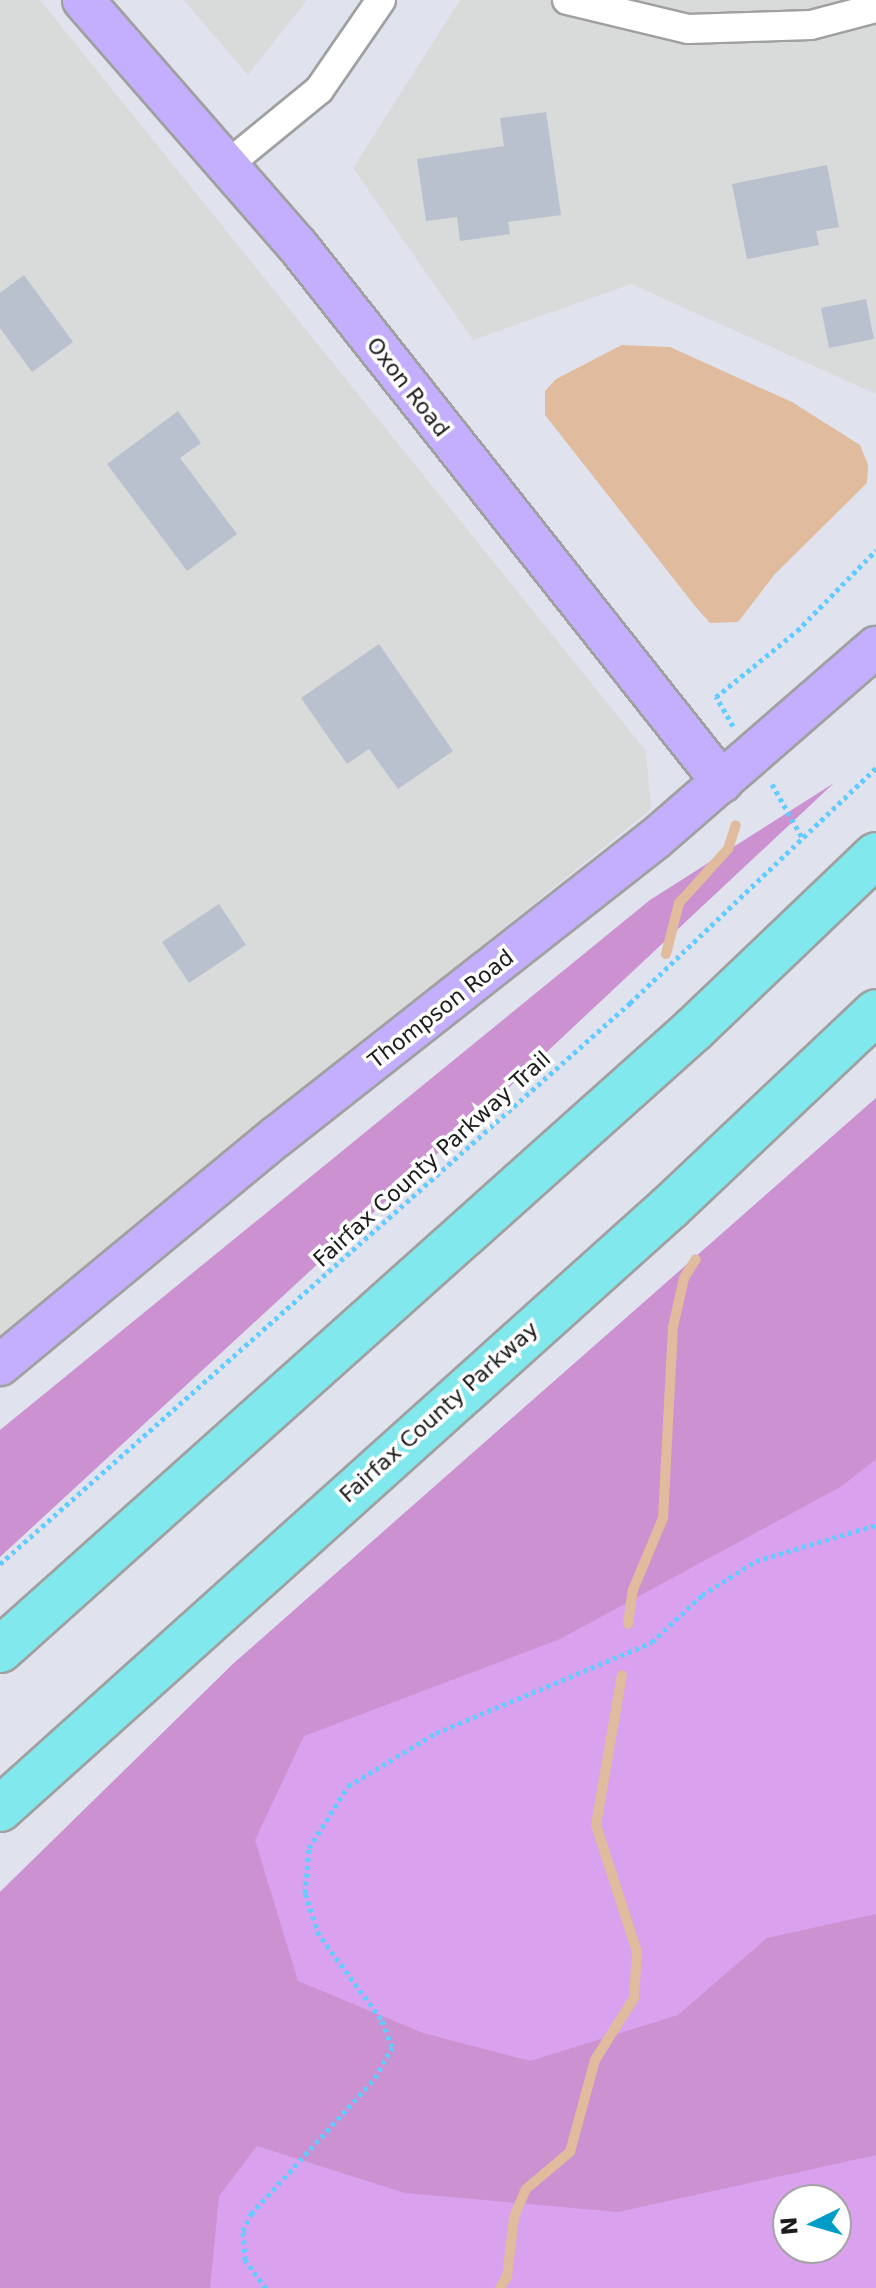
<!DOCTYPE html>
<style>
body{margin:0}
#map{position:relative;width:876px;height:2288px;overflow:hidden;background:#e0e2ee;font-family:"DejaVu Sans",sans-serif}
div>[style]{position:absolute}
.residential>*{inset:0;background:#d9dada}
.grass>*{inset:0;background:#d9a1ee}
.forest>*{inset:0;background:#cc91d1}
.water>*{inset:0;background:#e0bb9d}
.stream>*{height:10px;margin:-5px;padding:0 5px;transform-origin:5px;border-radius:5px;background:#e0bb9d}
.building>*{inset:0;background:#b9c1ce}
.path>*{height:5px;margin-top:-2.5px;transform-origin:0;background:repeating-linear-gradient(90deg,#61ccff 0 4px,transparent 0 8px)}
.roads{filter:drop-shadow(2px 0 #a0a0a0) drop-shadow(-2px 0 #a0a0a0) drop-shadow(0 2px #a0a0a0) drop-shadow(0 -2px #a0a0a0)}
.street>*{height:28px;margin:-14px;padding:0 14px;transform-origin:14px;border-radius:14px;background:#fff}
.secondary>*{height:40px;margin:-20px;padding:0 20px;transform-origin:20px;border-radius:20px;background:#c4aefe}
.highway>*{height:44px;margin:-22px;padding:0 22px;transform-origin:22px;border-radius:22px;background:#81e9ed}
span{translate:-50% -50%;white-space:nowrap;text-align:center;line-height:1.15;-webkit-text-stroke:7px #fff;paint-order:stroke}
.street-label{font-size:22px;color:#1c1c1c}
.north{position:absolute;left:772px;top:2184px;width:80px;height:80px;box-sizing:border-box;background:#fff;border:2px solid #a4a4a4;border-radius:50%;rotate:265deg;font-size:22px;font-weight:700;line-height:32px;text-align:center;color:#1c1c1c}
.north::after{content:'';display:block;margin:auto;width:28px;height:36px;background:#009cc8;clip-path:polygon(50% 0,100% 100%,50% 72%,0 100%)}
</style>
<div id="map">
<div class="residential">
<i style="clip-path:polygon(0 0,40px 0,646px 751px,651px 809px,0 1336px)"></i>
<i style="clip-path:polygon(184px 0,307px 0,248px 75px)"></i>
<i style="clip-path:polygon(460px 0,876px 0,876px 394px,631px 284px,473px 340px,353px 168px)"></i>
</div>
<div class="grass">
<i style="clip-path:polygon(evenodd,876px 1098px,876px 2288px,0 2288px,0 1892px,234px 1663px,876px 1098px,788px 2200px,836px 2200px,836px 2248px,788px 2248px,788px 2200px)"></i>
</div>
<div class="forest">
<i style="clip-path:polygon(834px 783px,490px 1105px,0 1557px,0 1430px,650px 900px)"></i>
<i style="clip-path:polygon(876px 1098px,876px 1459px,842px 1486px,560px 1639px,304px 1736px,255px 1840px,298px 1981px,423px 2033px,530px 2061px,678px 2015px,767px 1938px,876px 1914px,876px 2155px,618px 2212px,405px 2193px,257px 2146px,219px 2196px,210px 2288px,0 2288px,0 1892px,234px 1663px)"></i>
</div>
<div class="water">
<i style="clip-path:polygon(622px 345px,670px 347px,792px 402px,860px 445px,868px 465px,867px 483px,775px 574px,738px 622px,710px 623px,695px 606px,545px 415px,545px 391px,556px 379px)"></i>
</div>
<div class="stream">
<i style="left:666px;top:954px;width:53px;rotate:-75.7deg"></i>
<i style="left:679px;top:903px;width:73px;rotate:-47.8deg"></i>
<i style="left:728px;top:849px;width:25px;rotate:-72deg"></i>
<i style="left:628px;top:1624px;width:34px;rotate:-82deg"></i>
<i style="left:633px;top:1590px;width:78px;rotate:-67.4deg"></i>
<i style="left:663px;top:1518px;width:191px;rotate:-87deg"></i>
<i style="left:673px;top:1327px;width:50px;rotate:-77.3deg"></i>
<i style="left:684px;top:1278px;width:22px;rotate:-58deg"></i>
<i style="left:500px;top:2288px;width:13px;rotate:-58deg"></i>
<i style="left:507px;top:2277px;width:60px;rotate:-83.3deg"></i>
<i style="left:514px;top:2217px;width:30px;rotate:-67deg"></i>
<i style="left:526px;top:2189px;width:57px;rotate:-40.1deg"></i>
<i style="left:570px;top:2152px;width:95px;rotate:-74.8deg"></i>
<i style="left:595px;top:2060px;width:73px;rotate:-57.8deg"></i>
<i style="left:634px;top:1998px;width:46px;rotate:-86.3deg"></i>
<i style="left:637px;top:1952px;width:133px;rotate:-107.9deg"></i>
<i style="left:596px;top:1825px;width:152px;rotate:-80.2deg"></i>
</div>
<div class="building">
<i style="clip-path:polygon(546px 112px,561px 215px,508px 222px,510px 234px,460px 241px,457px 217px,426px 221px,417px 159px,504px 146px,500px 118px)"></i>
<i style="clip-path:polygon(827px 165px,839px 227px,816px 231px,819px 245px,747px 259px,732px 184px)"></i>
<i style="clip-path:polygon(24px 275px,73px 342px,32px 372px,0 328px,0 293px)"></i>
<i style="clip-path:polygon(866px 299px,874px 339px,829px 348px,821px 308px)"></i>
<i style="clip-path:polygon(178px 411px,201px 443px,180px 458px,237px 534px,187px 571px,107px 464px)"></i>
<i style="clip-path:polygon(379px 644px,453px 751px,398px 789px,369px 749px,347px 764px,301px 698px)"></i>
<i style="clip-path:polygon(219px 904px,246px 945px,189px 983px,162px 942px)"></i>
</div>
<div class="path">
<i style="left:733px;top:726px;width:34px;rotate:-120deg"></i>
<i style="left:716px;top:697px;width:104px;rotate:-39.2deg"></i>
<i style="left:797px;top:631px;width:113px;rotate:-45.7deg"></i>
<i style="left:772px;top:784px;width:63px;rotate:60.6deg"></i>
<i style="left:0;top:1564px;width:844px;rotate:-41.68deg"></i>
<i style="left:630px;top:1003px;width:340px;rotate:-43.7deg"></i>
<i style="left:266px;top:2288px;width:35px;rotate:-127deg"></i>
<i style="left:245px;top:2260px;width:29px;rotate:-94deg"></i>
<i style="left:243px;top:2231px;width:19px;rotate:-65deg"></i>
<i style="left:251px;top:2214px;width:184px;rotate:-47.6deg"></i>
<i style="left:375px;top:2078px;width:35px;rotate:-61deg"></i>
<i style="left:392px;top:2047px;width:30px;rotate:-111deg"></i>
<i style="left:381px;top:2019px;width:104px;rotate:-126.4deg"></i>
<i style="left:319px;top:1935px;width:44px;rotate:-108.4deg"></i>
<i style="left:305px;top:1893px;width:45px;rotate:-84.9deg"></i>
<i style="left:309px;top:1848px;width:73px;rotate:-57.8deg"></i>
<i style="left:348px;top:1786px;width:103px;rotate:-31.1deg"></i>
<i style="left:436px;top:1733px;width:234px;rotate:-22.8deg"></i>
<i style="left:652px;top:1642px;width:69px;rotate:-43.2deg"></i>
<i style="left:702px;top:1595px;width:64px;rotate:-32.2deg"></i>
<i style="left:756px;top:1561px;width:125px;rotate:-16.7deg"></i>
</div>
<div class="roads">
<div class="street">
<i style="left:567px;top:0;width:124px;rotate:13.5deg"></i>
<i style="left:688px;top:29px;width:123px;rotate:-1.9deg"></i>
<i style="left:811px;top:25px;width:67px;rotate:-14.7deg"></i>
<i style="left:226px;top:166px;width:120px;rotate:-39.3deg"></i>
<i style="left:319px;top:90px;width:109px;rotate:-55.4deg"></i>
</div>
<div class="secondary">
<i style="left:83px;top:0;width:325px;rotate:48.9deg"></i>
<i style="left:297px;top:245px;width:685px;rotate:51.64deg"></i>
<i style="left:0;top:1365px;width:358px;rotate:-39.6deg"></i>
<i style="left:276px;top:1137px;width:482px;rotate:-38.2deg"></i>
<i style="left:655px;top:839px;width:293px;rotate:-41deg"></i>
</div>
<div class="highway">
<i style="left:0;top:1650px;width:930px;rotate:-41.82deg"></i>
<i style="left:693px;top:1030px;width:253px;rotate:-43.7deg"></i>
<i style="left:0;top:1809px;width:899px;rotate:-41.94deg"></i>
<i style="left:669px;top:1208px;width:285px;rotate:-43.4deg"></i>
</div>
</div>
<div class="street-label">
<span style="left:408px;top:387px;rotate:52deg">Oxon Road</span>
<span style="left:441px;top:1009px;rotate:-38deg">Thompson Road</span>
<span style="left:432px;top:1159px;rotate:-42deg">Fairfax County Parkway Trail</span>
<span style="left:439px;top:1412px;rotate:-42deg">Fairfax County Parkway</span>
</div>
<div class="north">N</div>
</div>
